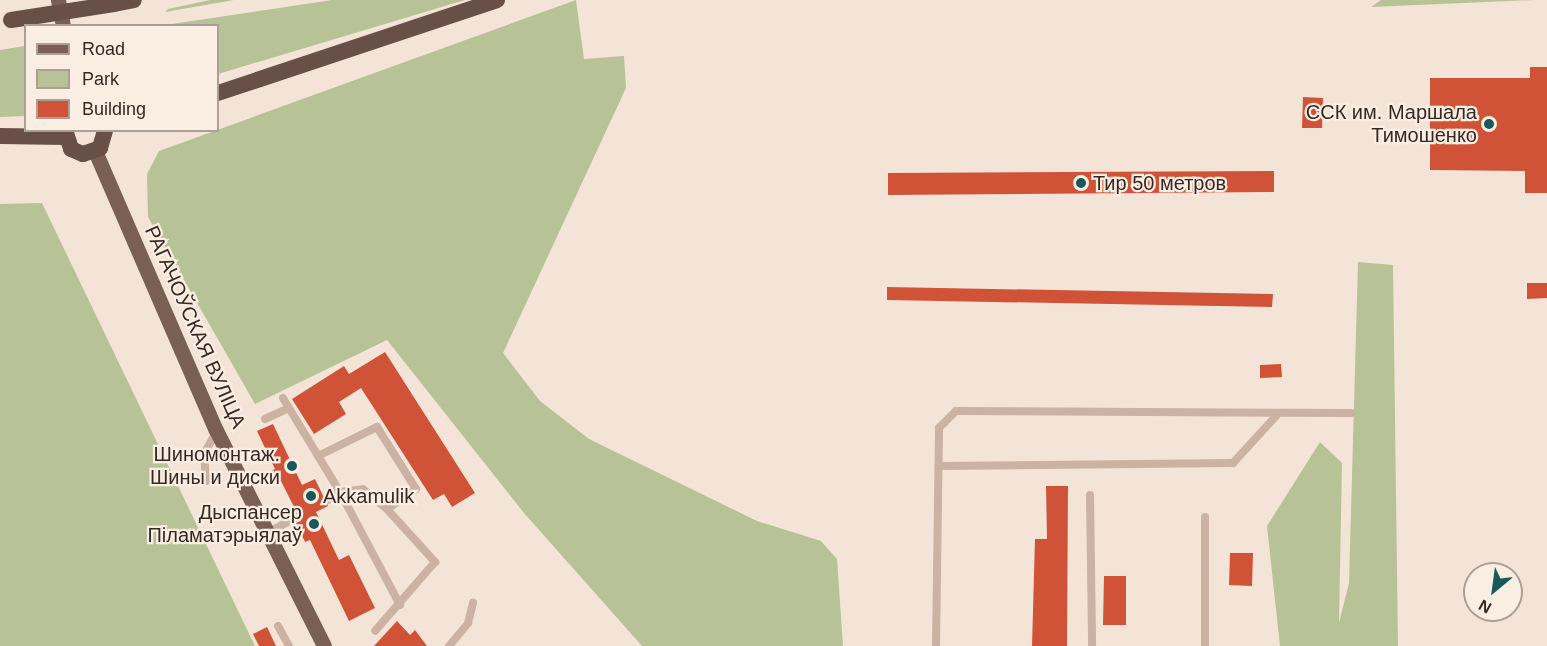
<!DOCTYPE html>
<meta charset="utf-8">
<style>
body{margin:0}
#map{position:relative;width:1547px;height:646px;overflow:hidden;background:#f3e4d7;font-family:Arial,sans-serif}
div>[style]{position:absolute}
.green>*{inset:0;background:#b7c396}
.building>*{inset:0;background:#d05338}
.service>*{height:8px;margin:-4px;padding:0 4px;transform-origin:4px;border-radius:4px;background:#ccb2a2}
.primary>*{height:15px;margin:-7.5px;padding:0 7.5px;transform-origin:7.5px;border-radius:7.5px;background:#795f55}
.trunk>*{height:16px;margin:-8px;padding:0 8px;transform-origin:8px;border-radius:8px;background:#685048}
.trunk-bridge>*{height:16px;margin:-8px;padding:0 8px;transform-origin:8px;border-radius:8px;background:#685048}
.dots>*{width:16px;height:16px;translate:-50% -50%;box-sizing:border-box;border:3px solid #faeee3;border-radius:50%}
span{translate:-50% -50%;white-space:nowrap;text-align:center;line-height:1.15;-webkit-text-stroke:4.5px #faeee3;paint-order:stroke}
.poi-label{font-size:20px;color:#362925}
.right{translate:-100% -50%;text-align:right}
.left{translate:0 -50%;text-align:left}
.street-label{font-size:20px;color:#362925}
.legend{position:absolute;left:24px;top:24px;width:195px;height:108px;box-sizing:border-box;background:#faeee3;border:2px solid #ac9f97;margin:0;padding:8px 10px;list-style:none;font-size:18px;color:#362925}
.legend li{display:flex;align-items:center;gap:12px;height:30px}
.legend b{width:30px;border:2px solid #ac9f97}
.north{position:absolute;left:1463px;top:562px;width:60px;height:60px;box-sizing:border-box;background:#faeee3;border:2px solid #ac9f97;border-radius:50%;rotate:209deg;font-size:16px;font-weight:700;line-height:24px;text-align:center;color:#362925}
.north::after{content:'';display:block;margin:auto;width:21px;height:27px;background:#185a5a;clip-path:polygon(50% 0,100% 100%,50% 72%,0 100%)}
</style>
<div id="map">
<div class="green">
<i style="clip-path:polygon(210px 0,234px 0,165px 12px,168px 9px)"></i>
<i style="clip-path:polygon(332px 0,465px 0,218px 74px,218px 26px,165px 25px)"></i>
<i style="clip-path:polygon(576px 0,584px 59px,624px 56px,626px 88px,503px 353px,540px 401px,589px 439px,757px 521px,821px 541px,837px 559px,843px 646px,642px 646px,524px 513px,387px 340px,255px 404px,148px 217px,147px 174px,159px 151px)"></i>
<i style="clip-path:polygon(1381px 0,1534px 0,1371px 7px)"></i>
<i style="clip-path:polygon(25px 46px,25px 116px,0 117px,0 50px)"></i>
<i style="clip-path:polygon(42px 203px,255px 646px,0 646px,0 204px)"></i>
<i style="clip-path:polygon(1358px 262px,1393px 265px,1398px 646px,1280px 646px,1267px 526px,1320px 442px,1342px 463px,1339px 623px,1349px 583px)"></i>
</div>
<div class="building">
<i style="clip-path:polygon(1530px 67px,1547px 67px,1547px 193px,1525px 193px,1525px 171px,1430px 170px,1430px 78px,1530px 78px)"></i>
<i style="clip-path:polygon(1303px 97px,1323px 98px,1322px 128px,1302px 128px)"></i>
<i style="clip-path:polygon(1274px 171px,1274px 192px,888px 195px,888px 173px)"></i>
<i style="clip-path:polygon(1527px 283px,1547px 283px,1547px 298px,1527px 299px)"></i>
<i style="clip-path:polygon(887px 287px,1273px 294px,1272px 307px,887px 300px)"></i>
<i style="clip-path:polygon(385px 352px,475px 493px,452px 507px,444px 494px,433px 500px,361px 388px,339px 402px,346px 414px,314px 434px,292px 399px,344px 366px,349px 374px)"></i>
<i style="clip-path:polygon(1281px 364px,1282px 377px,1260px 378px,1260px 365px)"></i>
<i style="clip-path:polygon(273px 424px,302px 485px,315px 479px,328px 506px,316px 512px,339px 560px,349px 555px,375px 608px,349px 621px,310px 540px,305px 542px,296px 523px,301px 521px,281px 481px,273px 485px,267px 473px,275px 469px,257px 431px)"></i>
<i style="clip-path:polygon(1046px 486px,1068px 486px,1067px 646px,1032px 646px,1035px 539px,1047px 539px)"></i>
<i style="clip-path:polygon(1230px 553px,1253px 553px,1252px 586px,1229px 585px)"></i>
<i style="clip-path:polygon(1104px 576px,1126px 576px,1126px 625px,1103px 625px)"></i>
<i style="clip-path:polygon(397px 621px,410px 635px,415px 630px,427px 646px,374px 646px)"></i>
<i style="clip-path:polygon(267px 627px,276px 646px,259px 646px,253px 634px)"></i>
</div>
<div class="service">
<i style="left:283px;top:398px;width:110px;rotate:58.8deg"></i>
<i style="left:340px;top:492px;width:128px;rotate:62deg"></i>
<i style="left:265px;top:419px;width:26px;rotate:-25deg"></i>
<i style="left:318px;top:456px;width:66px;rotate:-26.2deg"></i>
<i style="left:377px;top:427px;width:73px;rotate:57.8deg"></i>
<i style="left:416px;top:489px;width:35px;rotate:145deg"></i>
<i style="left:940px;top:466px;width:293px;rotate:-0.6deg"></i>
<i style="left:1233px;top:463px;width:65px;rotate:-47.5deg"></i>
<i style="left:206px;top:481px;width:27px;rotate:-94deg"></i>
<i style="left:204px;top:454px;width:25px;rotate:-61deg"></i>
<i style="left:1090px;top:495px;width:151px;rotate:89.2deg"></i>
<i style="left:326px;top:501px;width:17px;rotate:-33deg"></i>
<i style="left:340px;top:492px;width:23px;rotate:-7deg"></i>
<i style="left:363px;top:489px;width:31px;rotate:40deg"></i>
<i style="left:387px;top:509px;width:72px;rotate:47.8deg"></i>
<i style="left:435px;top:562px;width:91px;rotate:131deg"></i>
<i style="left:1205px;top:517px;width:129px;rotate:90deg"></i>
<i style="left:267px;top:533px;width:36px;rotate:-28deg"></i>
<i style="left:278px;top:626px;width:23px;rotate:61deg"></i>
<i style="left:449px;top:646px;width:30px;rotate:-50deg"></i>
<i style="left:468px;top:623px;width:21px;rotate:-76deg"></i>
<i style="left:936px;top:646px;width:218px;rotate:-89.2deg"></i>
<i style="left:939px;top:428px;width:24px;rotate:-45deg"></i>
<i style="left:956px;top:411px;width:395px;rotate:0.3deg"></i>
</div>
<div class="primary">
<i style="left:58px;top:0;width:26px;rotate:79deg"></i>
<i style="left:95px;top:151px;width:304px;rotate:66.6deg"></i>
<i style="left:216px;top:430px;width:241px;rotate:63.4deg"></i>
</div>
<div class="trunk">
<i style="left:114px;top:4px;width:20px;rotate:-11deg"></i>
<i style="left:218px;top:93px;width:294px;rotate:-18.4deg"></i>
<i style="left:65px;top:130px;width:20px;rotate:72deg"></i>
<i style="left:71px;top:149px;width:13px;rotate:23deg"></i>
<i style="left:83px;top:154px;width:18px;rotate:-19deg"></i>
<i style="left:100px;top:148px;width:19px;rotate:-74deg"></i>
<i style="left:0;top:136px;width:65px;rotate:0.9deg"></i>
</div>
<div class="trunk-bridge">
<i style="left:11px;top:20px;width:104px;rotate:-8.8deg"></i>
</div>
<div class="dots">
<i style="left:1489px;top:124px;background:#185a5a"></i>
<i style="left:1081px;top:183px;background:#185a5a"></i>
<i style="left:292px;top:466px;background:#185a5a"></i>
<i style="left:311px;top:496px;background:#185a5a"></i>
<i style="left:314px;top:524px;background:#185a5a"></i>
</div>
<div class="poi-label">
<span class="right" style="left:1477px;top:124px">ССК им. Маршала<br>Тимошенко</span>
<span class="left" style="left:1093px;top:183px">Тир 50 метров</span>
<span class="right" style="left:280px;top:466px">Шиномонтаж.<br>Шины и диски</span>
<span class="left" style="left:323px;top:496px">Akkamulik</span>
<span class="right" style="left:302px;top:524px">Дыспансер<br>Піламатэрыялаў</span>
</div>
<div class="street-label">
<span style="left:195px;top:327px;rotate:66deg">РАГАЧОЎСКАЯ ВУЛІЦА</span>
</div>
<ul class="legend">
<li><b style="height:8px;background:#795f55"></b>Road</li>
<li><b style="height:16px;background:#b7c396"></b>Park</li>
<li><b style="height:16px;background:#d05338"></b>Building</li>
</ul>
<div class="north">N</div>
</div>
